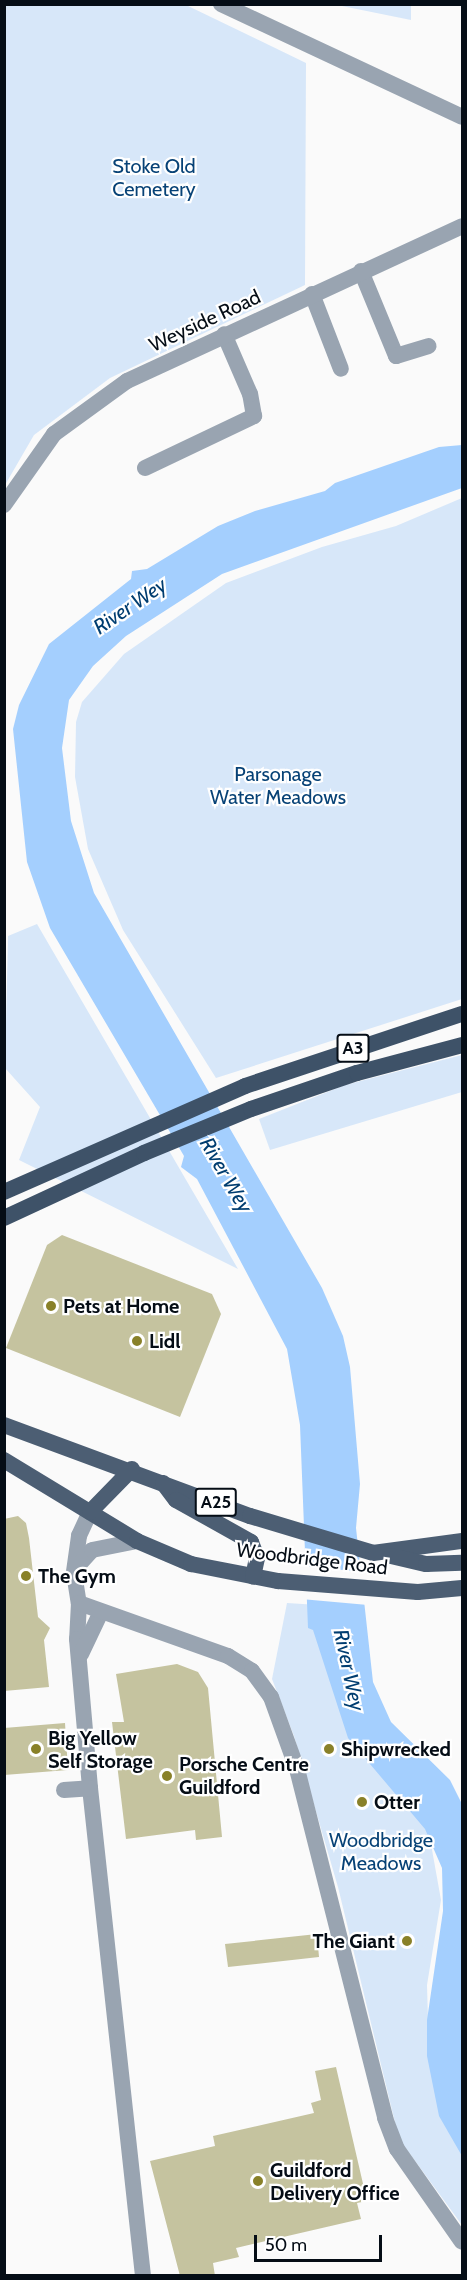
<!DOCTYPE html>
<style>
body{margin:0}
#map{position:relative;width:467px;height:2280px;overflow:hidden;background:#fafafa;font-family:Cabin,sans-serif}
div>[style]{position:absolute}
.green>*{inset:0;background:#d7e7f9}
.water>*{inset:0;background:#a4cffe}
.pier>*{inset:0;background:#fafafa}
.building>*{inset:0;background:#c5c39f}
.minor>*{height:16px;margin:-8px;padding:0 8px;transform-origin:8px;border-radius:8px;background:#99a4b1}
.tertiary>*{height:16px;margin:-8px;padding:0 8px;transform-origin:8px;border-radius:8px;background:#99a4b1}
.primary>*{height:16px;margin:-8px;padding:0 8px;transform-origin:8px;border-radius:8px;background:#4c5e73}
.trunk>*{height:16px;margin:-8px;padding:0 8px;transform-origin:8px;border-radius:8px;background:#3e5268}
.dots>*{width:16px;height:16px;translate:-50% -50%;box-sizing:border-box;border:3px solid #fff;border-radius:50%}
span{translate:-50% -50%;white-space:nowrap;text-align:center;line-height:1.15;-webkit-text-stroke:4.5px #fff;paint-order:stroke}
.shield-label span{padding:2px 4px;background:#fff;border:2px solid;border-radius:4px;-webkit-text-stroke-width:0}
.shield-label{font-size:18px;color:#050d16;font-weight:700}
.park-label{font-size:20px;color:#074276}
.street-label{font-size:20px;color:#050d16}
.poi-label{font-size:20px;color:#050d16;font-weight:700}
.left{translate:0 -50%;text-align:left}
.right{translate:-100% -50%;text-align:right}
.water-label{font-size:21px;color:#003d70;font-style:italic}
.frame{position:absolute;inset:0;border:6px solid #050d16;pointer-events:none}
.scale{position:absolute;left:254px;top:2235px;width:128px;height:27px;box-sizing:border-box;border:3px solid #050d16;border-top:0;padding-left:8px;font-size:18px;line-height:21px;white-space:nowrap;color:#050d16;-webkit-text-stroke:4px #fff;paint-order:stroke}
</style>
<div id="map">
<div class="green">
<i style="clip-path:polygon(5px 4px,186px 5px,306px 63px,305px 285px,110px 378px,34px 435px,5px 485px)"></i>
<i style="clip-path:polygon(337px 5px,411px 5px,411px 20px)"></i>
<i style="clip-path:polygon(462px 498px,462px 999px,216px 1078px,123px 930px,88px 849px,75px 777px,76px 722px,82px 702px,124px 654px,226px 583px,322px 547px,396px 526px)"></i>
<i style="clip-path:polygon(37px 924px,238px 1269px,19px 1160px,40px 1107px,5px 1068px,8px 936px)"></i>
<i style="clip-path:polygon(462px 1055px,462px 1092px,270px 1150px,259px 1119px,345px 1085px)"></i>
<i style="clip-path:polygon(287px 1603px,318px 1605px,394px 1780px,429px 1833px,441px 1900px,427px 1985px,429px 2053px,462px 2148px,462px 2225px,399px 2139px,338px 1887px,294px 1736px,272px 1679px)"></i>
</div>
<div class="water">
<i style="clip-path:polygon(462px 445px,462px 488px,222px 574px,126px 636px,93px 666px,69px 700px,62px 748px,71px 821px,94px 893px,322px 1288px,343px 1336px,350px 1367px,360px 1484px,356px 1528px,373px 1682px,391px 1722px,450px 1780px,462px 1804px,462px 2156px,439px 2116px,427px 2056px,427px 2020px,443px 1911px,442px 1868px,425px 1829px,348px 1738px,313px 1630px,308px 1628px,300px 1425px,287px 1349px,197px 1179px,181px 1167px,184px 1156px,50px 928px,27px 862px,13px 729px,19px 705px,49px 644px,131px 579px,132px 571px,147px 569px,218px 526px,255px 511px,325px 491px,335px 483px,439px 447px)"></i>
</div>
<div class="pier">
<i style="clip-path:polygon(300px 1566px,364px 1572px,368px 1605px,301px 1599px)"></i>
</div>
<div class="building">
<i style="clip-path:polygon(62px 1235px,212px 1294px,221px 1314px,180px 1417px,6px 1348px,47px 1245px)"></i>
<i style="clip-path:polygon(18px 1516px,26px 1523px,29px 1538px,38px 1617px,50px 1628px,44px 1640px,49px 1687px,4px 1691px,4px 1519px)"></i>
<i style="clip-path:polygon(177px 1664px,198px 1672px,208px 1688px,222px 1837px,196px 1840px,195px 1830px,126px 1839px,112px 1722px,124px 1722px,116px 1674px)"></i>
<i style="clip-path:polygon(65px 1723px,68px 1770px,4px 1775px,4px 1728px)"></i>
<i style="clip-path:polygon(317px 1934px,319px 1957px,228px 1967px,225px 1944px)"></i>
<i style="clip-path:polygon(336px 2067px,367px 2201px,357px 2203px,361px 2219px,236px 2248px,239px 2257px,213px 2263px,215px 2276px,180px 2276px,150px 2161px,215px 2146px,213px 2136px,314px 2113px,311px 2103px,321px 2100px,315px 2071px)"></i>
</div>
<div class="minor">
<i style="left:361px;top:271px;width:92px;rotate:67.6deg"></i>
<i style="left:396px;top:356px;width:34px;rotate:-17deg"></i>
<i style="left:312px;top:294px;width:80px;rotate:68.9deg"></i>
<i style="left:145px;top:468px;width:121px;rotate:-25.5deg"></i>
<i style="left:254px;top:416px;width:22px;rotate:-100deg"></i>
<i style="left:250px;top:394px;width:65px;rotate:-113.4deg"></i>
<i style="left:4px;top:505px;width:87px;rotate:-54.8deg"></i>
<i style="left:54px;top:434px;width:90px;rotate:-36deg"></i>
<i style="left:127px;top:381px;width:369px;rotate:-24.8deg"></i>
<i style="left:79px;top:1603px;width:36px;rotate:93deg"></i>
<i style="left:77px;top:1639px;width:150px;rotate:85deg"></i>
<i style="left:90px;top:1788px;width:491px;rotate:83.8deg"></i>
<i style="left:81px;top:1654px;width:44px;rotate:-64.6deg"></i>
<i style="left:64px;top:1790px;width:26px;rotate:-4deg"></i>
</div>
<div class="tertiary">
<i style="left:221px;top:4px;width:266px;rotate:25.1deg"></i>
<i style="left:90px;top:1512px;width:26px;rotate:115deg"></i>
<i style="left:79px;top:1536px;width:37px;rotate:98deg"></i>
<i style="left:74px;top:1573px;width:30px;rotate:81deg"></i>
<i style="left:79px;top:1603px;width:158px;rotate:19.6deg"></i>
<i style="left:228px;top:1656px;width:28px;rotate:32deg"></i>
<i style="left:252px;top:1671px;width:32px;rotate:54deg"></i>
<i style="left:271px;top:1697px;width:77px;rotate:70.1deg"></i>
<i style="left:297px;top:1769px;width:360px;rotate:75.8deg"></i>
<i style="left:385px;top:2118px;width:33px;rotate:69deg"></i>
<i style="left:397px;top:2149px;width:113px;rotate:55deg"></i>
<i style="left:75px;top:1569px;width:25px;rotate:-48deg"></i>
<i style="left:92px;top:1550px;width:46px;rotate:-11.3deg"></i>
</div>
<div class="primary">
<i style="left:4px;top:1425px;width:262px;rotate:20.3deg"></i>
<i style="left:250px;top:1516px;width:128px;rotate:16.7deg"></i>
<i style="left:373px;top:1553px;width:90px;rotate:-7.7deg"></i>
<i style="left:4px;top:1460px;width:156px;rotate:31.3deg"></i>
<i style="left:137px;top:1541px;width:59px;rotate:23.1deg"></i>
<i style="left:191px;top:1564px;width:89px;rotate:11.1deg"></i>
<i style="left:278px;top:1581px;width:140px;rotate:4.5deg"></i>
<i style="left:418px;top:1592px;width:44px;rotate:-5.2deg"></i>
<i style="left:163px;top:1483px;width:21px;rotate:53deg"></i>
<i style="left:176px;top:1500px;width:86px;rotate:29.2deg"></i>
<i style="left:251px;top:1542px;width:17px;rotate:69deg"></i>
<i style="left:257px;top:1558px;width:19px;rotate:102deg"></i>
<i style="left:90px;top:1512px;width:60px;rotate:-45.7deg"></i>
<i style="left:391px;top:1556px;width:36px;rotate:13deg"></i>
<i style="left:426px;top:1564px;width:36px;rotate:-2deg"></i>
</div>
<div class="trunk">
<i style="left:4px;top:1192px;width:263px;rotate:-23.7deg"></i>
<i style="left:245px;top:1086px;width:229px;rotate:-18.4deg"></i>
<i style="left:4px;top:1218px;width:154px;rotate:-24.9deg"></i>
<i style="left:144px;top:1153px;width:116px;rotate:-22.4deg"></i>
<i style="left:251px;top:1109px;width:112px;rotate:-18.8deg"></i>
<i style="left:357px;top:1073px;width:109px;rotate:-14.9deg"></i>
</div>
<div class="dots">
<i style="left:51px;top:1306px;background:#898129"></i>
<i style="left:137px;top:1341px;background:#898129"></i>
<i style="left:26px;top:1576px;background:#898129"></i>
<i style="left:36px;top:1749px;background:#898129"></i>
<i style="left:329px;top:1749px;background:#898129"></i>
<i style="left:167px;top:1776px;background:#898129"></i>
<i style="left:362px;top:1802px;background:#898129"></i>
<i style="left:407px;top:1941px;background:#898129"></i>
<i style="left:258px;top:2181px;background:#898129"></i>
</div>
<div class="shield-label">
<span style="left:353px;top:1048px">A3</span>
<span style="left:216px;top:1502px">A25</span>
</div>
<div class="park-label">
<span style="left:154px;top:178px">Stoke Old<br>Cemetery</span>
<span style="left:278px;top:786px">Parsonage<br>Water Meadows</span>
<span style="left:381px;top:1852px">Woodbridge<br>Meadows</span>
</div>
<div class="street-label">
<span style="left:205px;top:321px;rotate:-25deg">Weyside Road</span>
<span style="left:312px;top:1559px;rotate:7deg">Woodbridge Road</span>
</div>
<div class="poi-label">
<span class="left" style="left:63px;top:1306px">Pets at Home</span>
<span class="left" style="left:149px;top:1341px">Lidl</span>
<span class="left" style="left:38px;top:1576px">The Gym</span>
<span class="left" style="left:48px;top:1750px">Big Yellow<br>Self Storage</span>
<span class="left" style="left:341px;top:1749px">Shipwrecked</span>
<span class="left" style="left:179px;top:1776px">Porsche Centre<br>Guildford</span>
<span class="left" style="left:374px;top:1802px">Otter</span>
<span class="right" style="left:395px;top:1941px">The Giant</span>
<span class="left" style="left:270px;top:2182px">Guildford<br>Delivery Office</span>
</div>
<div class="water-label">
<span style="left:130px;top:606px;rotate:-34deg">River Wey</span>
<span style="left:226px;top:1175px;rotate:60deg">River Wey</span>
<span style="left:349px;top:1670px;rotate:78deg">River Wey</span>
</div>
<div class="frame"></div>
<div class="scale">50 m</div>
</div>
